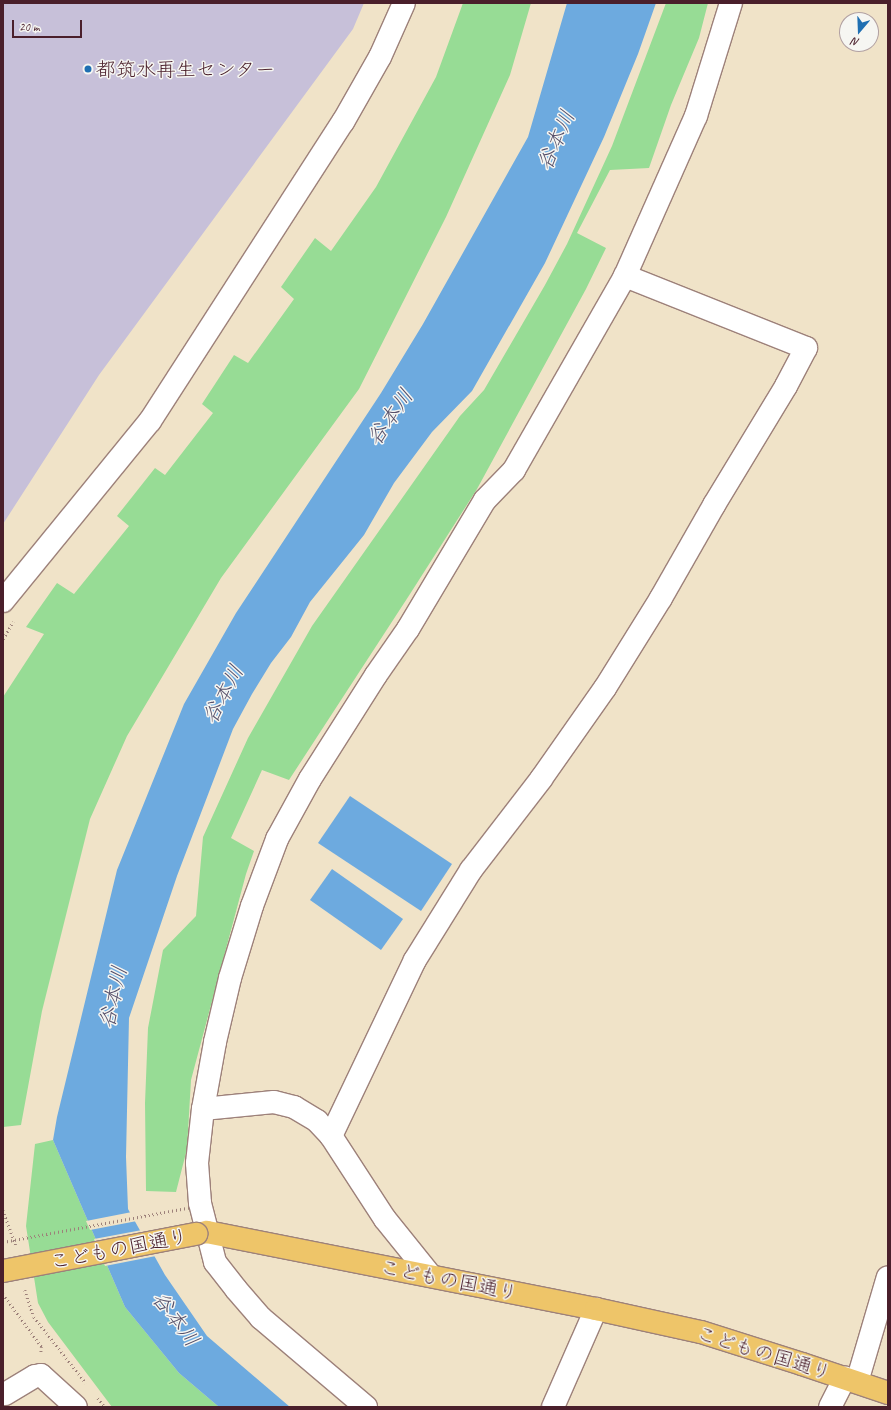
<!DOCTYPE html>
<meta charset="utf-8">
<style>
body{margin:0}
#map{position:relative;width:891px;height:1410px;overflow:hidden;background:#f0e3c8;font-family:Caveat,"Klee One",sans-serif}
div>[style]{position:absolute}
.industrial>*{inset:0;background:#c7c0d9}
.green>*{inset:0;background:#97dc95}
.water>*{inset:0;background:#6daadf}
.pier>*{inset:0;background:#f0e3c8}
.path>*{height:2.5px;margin-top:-1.25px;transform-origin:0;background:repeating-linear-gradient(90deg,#9d817a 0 1px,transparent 0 4px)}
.roads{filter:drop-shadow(1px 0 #9d817a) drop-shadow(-1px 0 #9d817a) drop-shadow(0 1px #9d817a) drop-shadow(0 -1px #9d817a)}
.minor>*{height:22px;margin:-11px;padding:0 11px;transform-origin:11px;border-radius:11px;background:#fff}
.major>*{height:22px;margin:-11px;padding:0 11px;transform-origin:11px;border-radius:11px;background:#eec569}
.path-bridge>*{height:2.5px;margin-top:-1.25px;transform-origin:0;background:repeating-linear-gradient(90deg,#9d817a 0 1px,transparent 0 4px)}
.bridges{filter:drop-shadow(1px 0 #9d817a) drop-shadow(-1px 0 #9d817a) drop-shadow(0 1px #9d817a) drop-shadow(0 -1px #9d817a)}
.major-bridge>*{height:22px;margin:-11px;padding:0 11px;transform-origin:11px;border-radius:11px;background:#eec569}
.dots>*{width:11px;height:11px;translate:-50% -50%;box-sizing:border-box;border:2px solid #f6f6f2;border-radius:50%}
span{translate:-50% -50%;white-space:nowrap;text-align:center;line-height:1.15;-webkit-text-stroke:3px #f6f6f2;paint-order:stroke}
.poi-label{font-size:20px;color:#4a1f2b}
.left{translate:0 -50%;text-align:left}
.street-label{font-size:20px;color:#4a1f2b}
.water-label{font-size:21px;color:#56506a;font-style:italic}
.frame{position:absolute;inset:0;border:4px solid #4a1f2b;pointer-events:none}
.north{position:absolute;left:839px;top:12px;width:40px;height:40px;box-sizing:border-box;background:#f6f6f2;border:1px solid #b1a0a2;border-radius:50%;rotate:199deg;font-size:11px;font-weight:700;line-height:16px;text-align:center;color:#4a1f2b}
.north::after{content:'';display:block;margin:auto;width:14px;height:18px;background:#1f6fb2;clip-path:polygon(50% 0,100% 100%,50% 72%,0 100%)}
.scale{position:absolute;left:12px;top:20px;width:70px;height:18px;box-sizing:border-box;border:2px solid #4a1f2b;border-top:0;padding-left:5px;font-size:12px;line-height:14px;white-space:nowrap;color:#4a1f2b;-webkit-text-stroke:3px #f6f6f2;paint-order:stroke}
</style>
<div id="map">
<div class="industrial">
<i style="clip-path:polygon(3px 3px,364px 3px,353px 29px,99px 375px,3px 524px)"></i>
</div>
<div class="green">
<i style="clip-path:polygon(463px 3px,531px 3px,510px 75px,446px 217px,359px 389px,221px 578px,127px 736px,90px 819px,42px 1011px,21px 1125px,3px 1127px,3px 697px,44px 634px,26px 627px,57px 583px,74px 594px,129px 526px,117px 516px,155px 468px,165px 475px,213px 413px,202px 404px,234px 355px,248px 363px,294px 299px,281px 287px,315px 238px,331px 251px,376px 187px,436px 77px)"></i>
<i style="clip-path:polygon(666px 3px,708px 3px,699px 38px,671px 105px,649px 168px,610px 170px,577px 233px,606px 248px,586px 289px,477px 489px,410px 594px,289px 780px,262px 770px,231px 838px,254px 851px,246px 874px,191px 1080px,187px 1149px,176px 1192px,146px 1191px,145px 1103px,148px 1028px,163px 950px,196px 916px,203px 837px,248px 738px,312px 626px,460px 416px,484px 390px,545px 285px,567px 244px,612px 146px)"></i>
<i style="clip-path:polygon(53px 1140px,125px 1307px,179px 1373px,219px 1407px,112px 1407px,48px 1322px,38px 1303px,26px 1226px,35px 1144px)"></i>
</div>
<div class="water">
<i style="clip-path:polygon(567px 3px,656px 3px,638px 54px,604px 137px,545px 263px,472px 391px,432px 432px,394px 483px,364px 535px,310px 602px,291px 637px,271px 663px,252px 694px,233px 729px,177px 876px,129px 1018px,126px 1157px,128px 1209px,165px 1275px,207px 1336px,290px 1407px,219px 1407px,179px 1373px,125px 1307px,53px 1140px,57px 1117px,117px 870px,184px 704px,236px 613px,381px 393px,423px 324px,528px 137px)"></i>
<i style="clip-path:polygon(350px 796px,452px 864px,421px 911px,318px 843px)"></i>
<i style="clip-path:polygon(332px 869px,403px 919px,381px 950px,310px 900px)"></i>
</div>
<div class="pier">
<i style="clip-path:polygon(132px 1212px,137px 1221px,90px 1230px,86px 1221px)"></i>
<i style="clip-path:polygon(142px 1230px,156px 1256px,105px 1266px,94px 1239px)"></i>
</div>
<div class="path">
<i style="left:3px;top:639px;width:20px;rotate:-60deg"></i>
<i style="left:3px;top:1210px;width:38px;rotate:70deg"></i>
<i style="left:25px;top:1290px;width:28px;rotate:72deg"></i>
<i style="left:34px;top:1317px;width:84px;rotate:51.8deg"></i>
<i style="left:3px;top:1294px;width:66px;rotate:53.7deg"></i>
<i style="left:42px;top:1347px;width:5px;rotate:101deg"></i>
<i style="left:98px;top:1398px;width:11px;rotate:52deg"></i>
</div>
<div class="roads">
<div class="minor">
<i style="left:3px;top:601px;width:232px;rotate:-50.8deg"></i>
<i style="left:150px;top:421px;width:356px;rotate:-57.2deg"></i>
<i style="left:343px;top:122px;width:75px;rotate:-60.4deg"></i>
<i style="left:380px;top:57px;width:59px;rotate:-66deg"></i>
<i style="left:203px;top:1109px;width:71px;rotate:-5.6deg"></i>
<i style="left:274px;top:1102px;width:21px;rotate:14deg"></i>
<i style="left:294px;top:1107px;width:27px;rotate:31deg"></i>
<i style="left:317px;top:1121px;width:21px;rotate:47deg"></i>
<i style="left:331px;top:1136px;width:99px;rotate:57deg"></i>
<i style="left:385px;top:1219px;width:73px;rotate:51.1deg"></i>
<i style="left:331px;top:1136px;width:195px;rotate:-64.5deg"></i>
<i style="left:415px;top:960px;width:106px;rotate:-58.1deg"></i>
<i style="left:471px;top:870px;width:115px;rotate:-52.4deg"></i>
<i style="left:541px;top:779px;width:111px;rotate:-54.9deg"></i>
<i style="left:605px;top:688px;width:106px;rotate:-58.1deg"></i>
<i style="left:661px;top:598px;width:107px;rotate:-60.3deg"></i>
<i style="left:714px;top:505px;width:139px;rotate:-58.8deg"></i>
<i style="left:786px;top:386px;width:43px;rotate:-62.2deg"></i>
<i style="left:806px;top:348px;width:195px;rotate:-158.3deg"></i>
<i style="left:857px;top:1382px;width:109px;rotate:-73.6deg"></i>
<i style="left:5px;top:1394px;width:35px;rotate:-31deg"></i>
<i style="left:35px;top:1376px;width:6px;rotate:-9deg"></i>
<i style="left:41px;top:1375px;width:47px;rotate:42.4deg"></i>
<i style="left:366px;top:1407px;width:138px;rotate:-139.7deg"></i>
<i style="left:261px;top:1318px;width:38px;rotate:-131deg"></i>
<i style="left:236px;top:1289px;width:34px;rotate:-128deg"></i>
<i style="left:215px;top:1262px;width:61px;rotate:-104.3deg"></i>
<i style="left:200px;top:1203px;width:40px;rotate:-94.3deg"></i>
<i style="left:197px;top:1163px;width:54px;rotate:-83.7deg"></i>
<i style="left:203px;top:1109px;width:68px;rotate:-79.8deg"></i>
<i style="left:215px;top:1042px;width:66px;rotate:-76.8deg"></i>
<i style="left:230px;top:978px;width:75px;rotate:-73deg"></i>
<i style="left:252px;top:906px;width:72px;rotate:-69.5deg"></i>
<i style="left:277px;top:839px;width:68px;rotate:-61.2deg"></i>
<i style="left:310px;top:779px;width:123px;rotate:-57.6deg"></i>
<i style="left:376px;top:675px;width:56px;rotate:-55.2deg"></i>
<i style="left:408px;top:629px;width:150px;rotate:-59.2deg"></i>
<i style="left:485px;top:500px;width:42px;rotate:-46deg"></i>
<i style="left:514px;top:470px;width:224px;rotate:-60.2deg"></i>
<i style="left:625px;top:276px;width:175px;rotate:-66.1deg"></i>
<i style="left:696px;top:116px;width:118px;rotate:-72.8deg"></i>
<i style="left:553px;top:1407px;width:107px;rotate:-66.3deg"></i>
<i style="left:830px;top:1407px;width:33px;rotate:-63deg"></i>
</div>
<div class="major">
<i style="left:196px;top:1234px;width:11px;rotate:-10deg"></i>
<i style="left:207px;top:1232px;width:397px;rotate:11.2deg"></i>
<i style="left:596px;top:1309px;width:107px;rotate:12.4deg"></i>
<i style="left:701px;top:1332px;width:106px;rotate:17.6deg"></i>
<i style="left:802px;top:1364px;width:91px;rotate:18.6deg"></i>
</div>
</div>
<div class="path-bridge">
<i style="left:3px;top:1242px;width:191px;rotate:-10.5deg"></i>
</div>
<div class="bridges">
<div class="major-bridge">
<i style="left:3px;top:1271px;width:197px;rotate:-10.9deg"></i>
</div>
</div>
<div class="dots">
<i style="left:88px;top:69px;background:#1f6fb2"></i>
</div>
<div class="poi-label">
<span class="left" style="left:96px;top:69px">都筑水再生センター</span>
</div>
<div class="street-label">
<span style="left:119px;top:1249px;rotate:-11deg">こどもの国通り</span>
<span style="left:449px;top:1280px;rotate:11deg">こどもの国通り</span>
<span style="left:764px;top:1353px;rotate:17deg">こどもの国通り</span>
</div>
<div class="water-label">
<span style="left:556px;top:140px;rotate:-66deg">谷本川</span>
<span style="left:390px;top:417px;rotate:-55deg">谷本川</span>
<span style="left:223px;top:694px;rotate:-62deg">谷本川</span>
<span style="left:113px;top:997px;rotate:-77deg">谷本川</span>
<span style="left:176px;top:1319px;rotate:53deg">谷本川</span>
</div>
<div class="frame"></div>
<div class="north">N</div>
<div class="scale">20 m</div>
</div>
